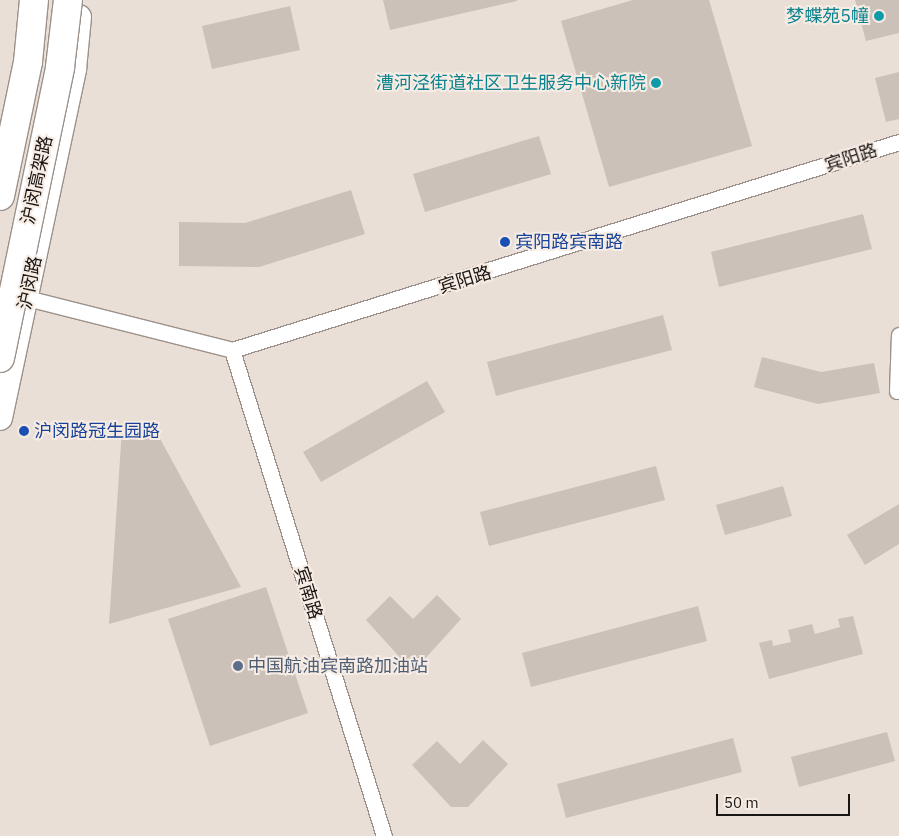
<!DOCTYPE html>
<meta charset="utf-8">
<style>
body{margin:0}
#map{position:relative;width:899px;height:836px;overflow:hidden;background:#e9dfd7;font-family:"IBM Plex Sans","Noto Sans SC",sans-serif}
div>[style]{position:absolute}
.building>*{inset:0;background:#cbc1b9}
.roads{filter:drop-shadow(1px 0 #9b918a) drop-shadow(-1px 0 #9b918a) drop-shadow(0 1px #9b918a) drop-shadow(0 -1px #9b918a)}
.street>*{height:15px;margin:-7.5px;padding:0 7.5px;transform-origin:7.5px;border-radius:7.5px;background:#fff}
.primary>*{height:24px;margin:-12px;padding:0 12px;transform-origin:12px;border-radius:12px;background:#fff}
.highway>*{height:28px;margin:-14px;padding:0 14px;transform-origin:14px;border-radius:14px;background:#fff}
.bridges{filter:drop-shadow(1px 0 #9b918a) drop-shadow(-1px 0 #9b918a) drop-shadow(0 1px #9b918a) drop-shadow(0 -1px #9b918a)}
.highway-bridge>*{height:28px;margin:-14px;padding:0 14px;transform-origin:14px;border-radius:14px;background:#fff}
.dots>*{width:14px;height:14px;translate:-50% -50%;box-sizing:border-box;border:2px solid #f7ece4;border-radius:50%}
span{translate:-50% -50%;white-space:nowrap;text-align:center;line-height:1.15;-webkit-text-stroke:4px #f7ece4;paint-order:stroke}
.culture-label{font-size:18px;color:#0d838f}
.right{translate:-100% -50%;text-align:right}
.street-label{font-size:18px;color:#191513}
.transit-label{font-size:18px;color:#164399}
.left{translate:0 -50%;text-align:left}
.service-label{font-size:18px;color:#4e5e75}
.scale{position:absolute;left:716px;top:794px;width:134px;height:22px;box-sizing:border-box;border:2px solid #191513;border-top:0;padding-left:6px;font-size:15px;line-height:18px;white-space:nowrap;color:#191513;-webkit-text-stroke:4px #f7ece4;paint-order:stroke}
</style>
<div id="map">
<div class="building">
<i style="clip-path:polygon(383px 0,517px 0,517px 1px,390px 30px)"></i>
<i style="clip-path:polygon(633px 0,709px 0,752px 146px,609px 187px,561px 21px)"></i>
<i style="clip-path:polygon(855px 0,899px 0,899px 33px,866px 41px)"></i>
<i style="clip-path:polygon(290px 6px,300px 50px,212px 69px,202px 26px)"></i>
<i style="clip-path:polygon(899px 72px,899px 119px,886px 122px,875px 78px)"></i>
<i style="clip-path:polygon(539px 136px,551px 174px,425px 212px,413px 174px)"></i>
<i style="clip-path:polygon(351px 190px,365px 234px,259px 267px,179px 266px,179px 222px,245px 223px)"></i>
<i style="clip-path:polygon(863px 214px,872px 249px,719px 287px,711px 252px)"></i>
<i style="clip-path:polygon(663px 315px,672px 350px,496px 396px,487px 362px)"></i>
<i style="clip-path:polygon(762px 357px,821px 372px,874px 363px,880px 393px,818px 404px,754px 387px)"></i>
<i style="clip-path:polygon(427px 381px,445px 412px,321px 482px,303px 452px)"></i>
<i style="clip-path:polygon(152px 424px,241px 587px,109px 624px,122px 429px)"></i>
<i style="clip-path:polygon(656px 466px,665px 500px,489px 546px,480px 512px)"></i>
<i style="clip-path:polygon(783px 486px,792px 516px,725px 535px,716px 505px)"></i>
<i style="clip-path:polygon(899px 504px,899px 544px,865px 565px,847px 535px)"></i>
<i style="clip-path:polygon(266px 587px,308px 713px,210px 746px,168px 619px)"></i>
<i style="clip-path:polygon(437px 595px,461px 619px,422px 662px,404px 662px,366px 620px,390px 596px,413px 619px)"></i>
<i style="clip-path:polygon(698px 606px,707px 641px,531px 687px,522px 653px)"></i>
<i style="clip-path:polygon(853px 616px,863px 654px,769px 679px,759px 643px,772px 640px,773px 646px,791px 642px,788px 630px,812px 624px,815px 634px,840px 627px,838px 619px)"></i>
<i style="clip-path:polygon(887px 732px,895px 761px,799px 787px,791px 757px)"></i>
<i style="clip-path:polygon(733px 738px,742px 772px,566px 818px,557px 784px)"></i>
<i style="clip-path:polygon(483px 740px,508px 764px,468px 807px,451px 807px,412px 765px,437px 741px,460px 764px)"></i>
</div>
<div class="roads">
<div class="street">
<i style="left:27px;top:298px;width:211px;rotate:14.2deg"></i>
<i style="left:232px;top:350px;width:699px;rotate:-17.32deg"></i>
<i style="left:232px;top:350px;width:509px;rotate:72.63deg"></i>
<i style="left:897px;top:391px;width:56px;rotate:-88deg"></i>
</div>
<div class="primary">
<i style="left:0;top:418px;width:357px;rotate:-78deg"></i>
<i style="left:74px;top:69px;width:52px;rotate:-84.5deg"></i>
</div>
<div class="highway">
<i style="left:0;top:196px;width:137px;rotate:-78.2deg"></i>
<i style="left:28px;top:62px;width:62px;rotate:-84.5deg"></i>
</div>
</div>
<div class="bridges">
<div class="highway-bridge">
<i style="left:0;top:358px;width:297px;rotate:-78.3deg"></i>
<i style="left:60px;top:67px;width:67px;rotate:-83.2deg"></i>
</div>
</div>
<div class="dots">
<i style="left:879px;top:16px;background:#0f9aa8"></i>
<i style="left:656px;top:83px;background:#0f9aa8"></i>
<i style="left:505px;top:242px;background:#1a4fb4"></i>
<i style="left:24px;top:431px;background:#1a4fb4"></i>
<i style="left:238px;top:666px;background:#5c6f8a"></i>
</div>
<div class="culture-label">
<span class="right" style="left:869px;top:16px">梦蝶苑5幢</span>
<span class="right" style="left:646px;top:83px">漕河泾街道社区卫生服务中心新院</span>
</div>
<div class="street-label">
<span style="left:851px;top:158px;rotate:-18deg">宾阳路</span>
<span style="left:37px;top:180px;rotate:-78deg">沪闵高架路</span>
<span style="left:465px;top:280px;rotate:-17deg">宾阳路</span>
<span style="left:30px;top:283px;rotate:-78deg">沪闵路</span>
<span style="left:308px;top:593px;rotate:73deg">宾南路</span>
</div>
<div class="transit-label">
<span class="left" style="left:515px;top:242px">宾阳路宾南路</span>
<span class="left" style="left:34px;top:431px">沪闵路冠生园路</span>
</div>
<div class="service-label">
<span class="left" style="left:248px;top:666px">中国航油宾南路加油站</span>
</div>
<div class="scale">50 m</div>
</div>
